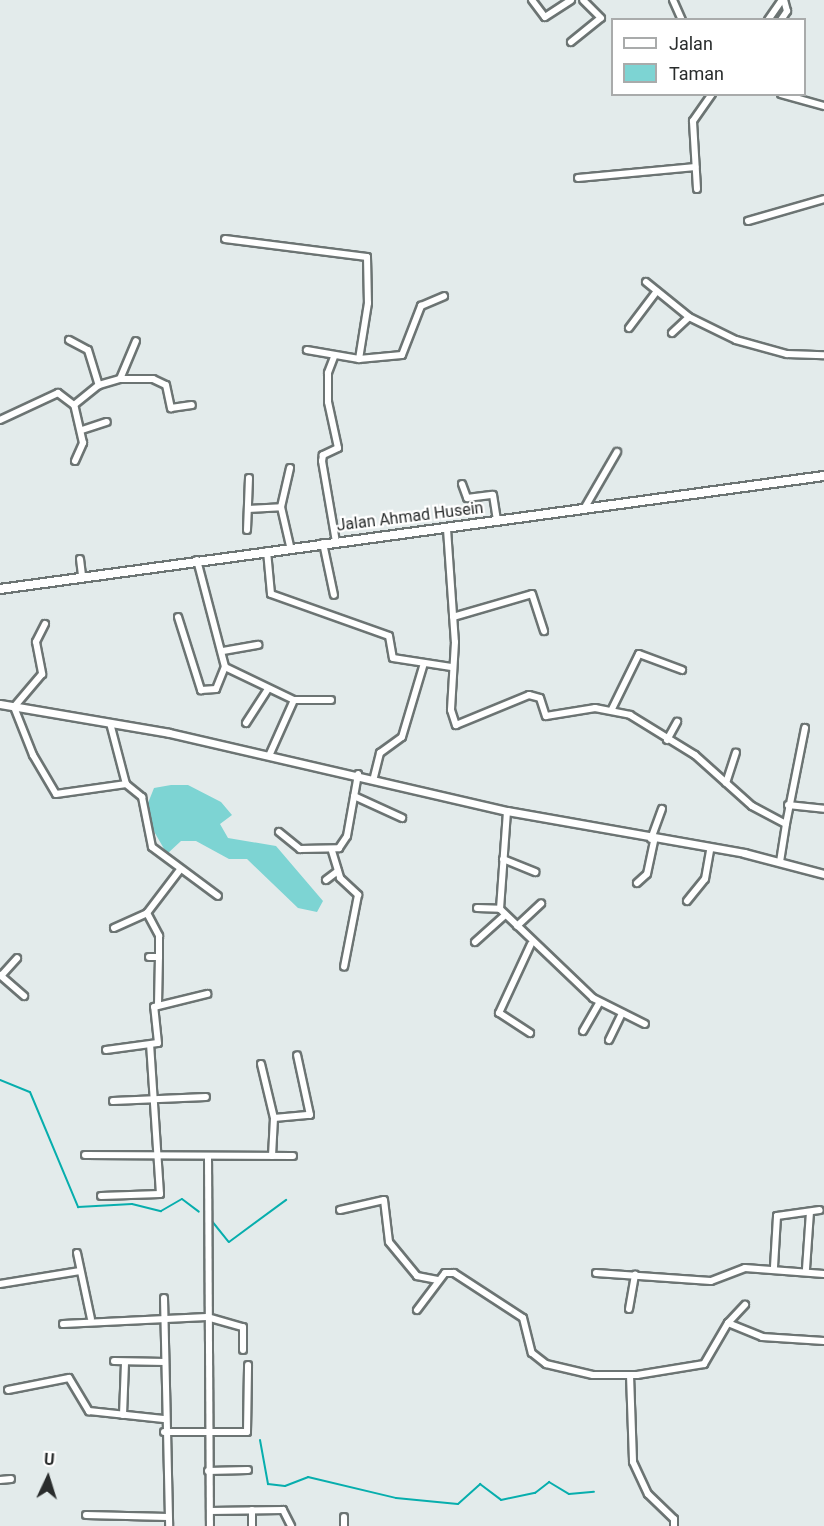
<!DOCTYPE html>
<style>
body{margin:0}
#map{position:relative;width:824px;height:1526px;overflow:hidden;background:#e3ebeb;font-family:Roboto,sans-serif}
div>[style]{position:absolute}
.green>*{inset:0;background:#7dd4d3}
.stream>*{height:2px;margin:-1px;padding:0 1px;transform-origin:1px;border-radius:1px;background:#07aead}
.roads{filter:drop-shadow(2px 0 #6c7473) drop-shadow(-2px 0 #6c7473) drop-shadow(0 2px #6c7473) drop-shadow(0 -2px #6c7473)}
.minor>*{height:6px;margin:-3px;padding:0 3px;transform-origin:3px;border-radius:3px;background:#fff}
.tertiary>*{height:7px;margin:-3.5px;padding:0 3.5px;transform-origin:3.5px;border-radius:3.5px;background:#fff}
.secondary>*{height:8px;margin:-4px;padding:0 4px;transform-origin:4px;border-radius:4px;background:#fff}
span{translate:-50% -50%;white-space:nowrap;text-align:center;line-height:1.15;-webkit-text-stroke:4.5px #fff;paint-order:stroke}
.street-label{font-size:16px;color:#292c2c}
.legend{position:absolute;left:611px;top:18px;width:195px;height:78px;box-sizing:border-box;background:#fff;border:2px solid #a9abab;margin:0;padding:8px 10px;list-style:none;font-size:18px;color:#292c2c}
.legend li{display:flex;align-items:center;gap:12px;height:30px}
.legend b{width:30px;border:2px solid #a9abab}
.north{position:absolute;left:18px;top:1448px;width:60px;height:60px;-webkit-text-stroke:4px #fff;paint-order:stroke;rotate:4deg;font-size:16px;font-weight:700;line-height:24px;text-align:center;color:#292c2c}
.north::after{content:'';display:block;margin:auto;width:21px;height:27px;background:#292c2c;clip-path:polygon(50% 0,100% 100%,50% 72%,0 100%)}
</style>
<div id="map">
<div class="green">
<i style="clip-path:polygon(171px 785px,188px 785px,221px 802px,232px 815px,220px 824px,228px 838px,276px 846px,323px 901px,317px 912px,298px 908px,247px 859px,229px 859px,196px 841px,181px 841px,167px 854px,148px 821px,148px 803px,154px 788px)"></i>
</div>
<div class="stream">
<i style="left:0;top:1080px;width:32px;rotate:22deg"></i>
<i style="left:30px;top:1092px;width:125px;rotate:67.3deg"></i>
<i style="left:78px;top:1207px;width:54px;rotate:-3.2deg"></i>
<i style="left:132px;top:1204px;width:30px;rotate:14deg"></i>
<i style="left:161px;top:1211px;width:24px;rotate:-30deg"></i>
<i style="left:182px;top:1199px;width:21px;rotate:37deg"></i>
<i style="left:211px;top:1220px;width:28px;rotate:51deg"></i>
<i style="left:229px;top:1242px;width:71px;rotate:-36.4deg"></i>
<i style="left:260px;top:1440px;width:45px;rotate:79.7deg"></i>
<i style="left:268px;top:1484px;width:17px;rotate:7deg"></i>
<i style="left:285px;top:1486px;width:25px;rotate:-21deg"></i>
<i style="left:308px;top:1477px;width:90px;rotate:13.4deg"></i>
<i style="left:396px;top:1498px;width:62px;rotate:5.5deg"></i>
<i style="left:458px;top:1504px;width:30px;rotate:-42deg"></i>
<i style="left:480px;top:1484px;width:26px;rotate:37deg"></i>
<i style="left:501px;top:1500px;width:35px;rotate:-12deg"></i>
<i style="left:535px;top:1493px;width:18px;rotate:-38deg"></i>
<i style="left:549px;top:1482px;width:23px;rotate:31deg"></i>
<i style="left:569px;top:1494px;width:25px;rotate:-5deg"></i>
</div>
<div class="roads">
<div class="minor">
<i style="left:532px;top:0;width:21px;rotate:53deg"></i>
<i style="left:545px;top:17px;width:31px;rotate:-33deg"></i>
<i style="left:673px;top:0;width:22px;rotate:66deg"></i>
<i style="left:768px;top:20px;width:24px;rotate:-55deg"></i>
<i style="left:781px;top:20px;width:11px;rotate:-56deg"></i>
<i style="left:787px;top:11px;width:11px;rotate:-105deg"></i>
<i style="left:571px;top:42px;width:38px;rotate:-39deg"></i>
<i style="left:601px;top:18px;width:25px;rotate:-135deg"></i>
<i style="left:781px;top:94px;width:45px;rotate:15.6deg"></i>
<i style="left:578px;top:178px;width:118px;rotate:-5.4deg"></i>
<i style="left:697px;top:189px;width:68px;rotate:-93.4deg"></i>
<i style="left:693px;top:121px;width:33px;rotate:-55deg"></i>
<i style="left:748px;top:221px;width:79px;rotate:-16.1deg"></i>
<i style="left:225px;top:239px;width:143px;rotate:7.2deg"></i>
<i style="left:367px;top:257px;width:46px;rotate:88.8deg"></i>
<i style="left:368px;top:303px;width:57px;rotate:99.1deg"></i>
<i style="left:359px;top:359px;width:53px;rotate:-170.2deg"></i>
<i style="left:646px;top:282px;width:55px;rotate:39.1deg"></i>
<i style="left:689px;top:317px;width:52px;rotate:26.1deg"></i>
<i style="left:736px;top:340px;width:53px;rotate:15.4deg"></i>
<i style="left:787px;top:354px;width:37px;rotate:2deg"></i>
<i style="left:629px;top:328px;width:46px;rotate:-52.9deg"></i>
<i style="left:672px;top:333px;width:23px;rotate:-43deg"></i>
<i style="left:69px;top:340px;width:21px;rotate:28deg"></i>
<i style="left:88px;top:350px;width:37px;rotate:73deg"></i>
<i style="left:334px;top:357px;width:17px;rotate:111deg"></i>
<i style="left:328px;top:373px;width:29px;rotate:90deg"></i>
<i style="left:328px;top:402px;width:47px;rotate:77.7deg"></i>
<i style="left:338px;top:448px;width:17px;rotate:155deg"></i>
<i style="left:323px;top:455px;width:6px;rotate:99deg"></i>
<i style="left:322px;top:461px;width:82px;rotate:80.2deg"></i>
<i style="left:359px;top:359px;width:43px;rotate:-5.3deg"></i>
<i style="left:402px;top:355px;width:53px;rotate:-68.8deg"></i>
<i style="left:421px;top:306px;width:25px;rotate:-23deg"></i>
<i style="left:120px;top:379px;width:33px"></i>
<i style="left:153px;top:379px;width:14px;rotate:25deg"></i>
<i style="left:166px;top:385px;width:24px;rotate:78deg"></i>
<i style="left:171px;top:408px;width:21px;rotate:-8deg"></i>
<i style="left:0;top:420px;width:64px;rotate:-25deg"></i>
<i style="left:58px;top:393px;width:20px;rotate:37deg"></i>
<i style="left:82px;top:430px;width:26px;rotate:-18deg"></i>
<i style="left:75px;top:461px;width:20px;rotate:-66deg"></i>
<i style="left:83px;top:443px;width:39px;rotate:-103deg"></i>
<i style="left:74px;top:405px;width:32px;rotate:-39deg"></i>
<i style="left:99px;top:385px;width:22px;rotate:-16deg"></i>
<i style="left:120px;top:379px;width:41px;rotate:-67.2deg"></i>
<i style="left:290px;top:468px;width:40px;rotate:103deg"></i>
<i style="left:281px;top:507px;width:40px;rotate:77deg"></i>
<i style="left:462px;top:484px;width:15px;rotate:70deg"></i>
<i style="left:467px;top:498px;width:26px;rotate:-7deg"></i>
<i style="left:493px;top:495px;width:26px;rotate:81deg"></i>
<i style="left:248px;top:509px;width:33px;rotate:-3deg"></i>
<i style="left:584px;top:509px;width:66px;rotate:-59.9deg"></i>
<i style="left:447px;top:529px;width:113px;rotate:86deg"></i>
<i style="left:455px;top:642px;width:68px;rotate:93.4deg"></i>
<i style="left:451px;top:710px;width:16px;rotate:72deg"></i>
<i style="left:456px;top:725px;width:79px;rotate:-22.3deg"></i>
<i style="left:529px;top:695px;width:11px;rotate:15deg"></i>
<i style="left:540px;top:698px;width:19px;rotate:72deg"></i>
<i style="left:546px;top:716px;width:50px;rotate:-9.3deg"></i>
<i style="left:595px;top:708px;width:36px;rotate:11deg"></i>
<i style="left:630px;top:715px;width:76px;rotate:31.6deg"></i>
<i style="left:695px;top:755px;width:76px;rotate:41.8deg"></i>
<i style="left:752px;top:806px;width:38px;rotate:28deg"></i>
<i style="left:786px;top:824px;width:38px;rotate:99deg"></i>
<i style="left:247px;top:530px;width:52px;rotate:-87.8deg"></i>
<i style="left:323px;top:543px;width:53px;rotate:78.1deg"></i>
<i style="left:267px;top:551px;width:43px;rotate:84.7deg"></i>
<i style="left:271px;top:594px;width:125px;rotate:19.6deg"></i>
<i style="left:389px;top:636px;width:22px;rotate:80deg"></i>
<i style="left:393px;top:658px;width:59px;rotate:8.8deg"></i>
<i style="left:80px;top:559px;width:17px;rotate:83deg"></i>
<i style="left:197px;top:560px;width:111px;rotate:75.3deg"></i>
<i style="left:225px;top:667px;width:76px;rotate:25.6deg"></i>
<i style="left:294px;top:700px;width:61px;rotate:114.1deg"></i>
<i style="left:178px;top:617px;width:77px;rotate:72.5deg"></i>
<i style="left:201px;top:690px;width:15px;rotate:-4deg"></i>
<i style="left:216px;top:689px;width:24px;rotate:-68deg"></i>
<i style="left:453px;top:617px;width:82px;rotate:-16.2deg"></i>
<i style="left:532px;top:594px;width:39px;rotate:72deg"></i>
<i style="left:45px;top:624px;width:20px;rotate:117deg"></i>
<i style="left:36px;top:642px;width:33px;rotate:79deg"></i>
<i style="left:42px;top:674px;width:43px;rotate:130.3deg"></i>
<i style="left:14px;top:707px;width:52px;rotate:68.4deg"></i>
<i style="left:33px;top:755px;width:45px;rotate:59.5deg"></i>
<i style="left:56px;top:794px;width:71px;rotate:-8.1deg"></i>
<i style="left:223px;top:651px;width:36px;rotate:-10deg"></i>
<i style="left:294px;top:700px;width:37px"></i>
<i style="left:612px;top:709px;width:61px;rotate:-63.9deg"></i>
<i style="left:639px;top:654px;width:46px;rotate:20.4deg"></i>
<i style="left:110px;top:723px;width:63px;rotate:75.3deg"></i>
<i style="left:126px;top:784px;width:21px;rotate:39deg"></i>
<i style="left:142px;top:797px;width:51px;rotate:78.7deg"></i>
<i style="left:152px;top:847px;width:82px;rotate:36.6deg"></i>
<i style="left:246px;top:723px;width:40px;rotate:-57.1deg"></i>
<i style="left:667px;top:740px;width:21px;rotate:-61deg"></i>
<i style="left:374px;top:777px;width:25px;rotate:-76deg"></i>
<i style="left:380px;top:753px;width:27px;rotate:-36deg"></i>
<i style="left:402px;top:737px;width:77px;rotate:-73.4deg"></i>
<i style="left:726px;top:783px;width:32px;rotate:-72deg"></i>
<i style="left:354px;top:796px;width:53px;rotate:24.6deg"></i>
<i style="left:788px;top:805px;width:36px;rotate:6deg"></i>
<i style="left:786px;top:824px;width:98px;rotate:-78.8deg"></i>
<i style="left:279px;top:832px;width:27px;rotate:39deg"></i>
<i style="left:300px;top:849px;width:39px;rotate:-1deg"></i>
<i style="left:339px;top:848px;width:14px;rotate:-56deg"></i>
<i style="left:347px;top:836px;width:63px;rotate:-79.9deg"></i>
<i style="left:651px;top:839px;width:32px;rotate:-70deg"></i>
<i style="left:332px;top:851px;width:28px;rotate:73deg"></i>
<i style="left:340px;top:878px;width:25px;rotate:43deg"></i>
<i style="left:358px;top:895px;width:73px;rotate:101deg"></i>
<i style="left:503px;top:859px;width:35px;rotate:22deg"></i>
<i style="left:326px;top:880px;width:15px;rotate:-37deg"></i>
<i style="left:637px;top:883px;width:13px;rotate:-42deg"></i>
<i style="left:647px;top:874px;width:35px;rotate:-78deg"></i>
<i style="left:687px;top:901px;width:28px;rotate:-51deg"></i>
<i style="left:705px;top:879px;width:29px;rotate:-80deg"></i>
<i style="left:477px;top:908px;width:23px;rotate:2deg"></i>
<i style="left:500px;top:909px;width:129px;rotate:43.7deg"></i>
<i style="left:593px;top:998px;width:58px;rotate:26.6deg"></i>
<i style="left:500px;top:909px;width:98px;rotate:-85.9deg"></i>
<i style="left:147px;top:913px;width:26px;rotate:62deg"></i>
<i style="left:159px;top:936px;width:21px;rotate:90deg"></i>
<i style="left:159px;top:957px;width:10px;rotate:180deg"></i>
<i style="left:517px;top:926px;width:33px;rotate:-43deg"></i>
<i style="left:114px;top:928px;width:36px;rotate:-24deg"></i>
<i style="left:147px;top:913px;width:53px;rotate:-52.7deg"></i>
<i style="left:475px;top:942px;width:39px;rotate:-42deg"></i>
<i style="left:0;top:975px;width:32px;rotate:41deg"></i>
<i style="left:1px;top:976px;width:24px;rotate:-48deg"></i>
<i style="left:158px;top:1004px;width:47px;rotate:-88.8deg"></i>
<i style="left:583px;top:1031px;width:32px;rotate:-60deg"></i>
<i style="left:530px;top:1033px;width:37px;rotate:-147deg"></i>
<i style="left:499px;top:1013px;width:76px;rotate:-65.1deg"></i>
<i style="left:609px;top:1040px;width:30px;rotate:-64deg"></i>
<i style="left:106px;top:1050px;width:52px;rotate:-7.7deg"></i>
<i style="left:158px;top:1043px;width:36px;rotate:-96deg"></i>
<i style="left:154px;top:1007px;width:55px;rotate:-13.8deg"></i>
<i style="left:261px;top:1064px;width:56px;rotate:76.5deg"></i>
<i style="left:274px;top:1118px;width:38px;rotate:93deg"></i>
<i style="left:113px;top:1101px;width:93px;rotate:-2.5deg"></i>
<i style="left:274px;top:1118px;width:36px;rotate:-5deg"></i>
<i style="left:310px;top:1115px;width:61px;rotate:-102.2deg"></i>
<i style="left:85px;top:1155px;width:208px;rotate:0.3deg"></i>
<i style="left:208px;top:1156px;width:370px;rotate:89.7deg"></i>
<i style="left:101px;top:1196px;width:59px;rotate:-1.9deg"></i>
<i style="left:160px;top:1194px;width:149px;rotate:-93.8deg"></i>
<i style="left:340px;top:1210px;width:45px;rotate:-12.8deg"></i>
<i style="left:384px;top:1200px;width:42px;rotate:83.2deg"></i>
<i style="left:389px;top:1242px;width:44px;rotate:50.5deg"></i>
<i style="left:417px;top:1276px;width:21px;rotate:11deg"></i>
<i style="left:77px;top:1253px;width:67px;rotate:78deg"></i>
<i style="left:774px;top:1267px;width:51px;rotate:-86.6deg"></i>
<i style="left:777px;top:1216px;width:43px;rotate:-7.9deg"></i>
<i style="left:806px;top:1269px;width:57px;rotate:-86deg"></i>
<i style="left:596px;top:1273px;width:115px;rotate:4deg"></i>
<i style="left:711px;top:1281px;width:36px;rotate:-21deg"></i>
<i style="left:745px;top:1268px;width:79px;rotate:4.3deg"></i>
<i style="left:0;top:1284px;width:81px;rotate:-9.2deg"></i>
<i style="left:164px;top:1298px;width:228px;rotate:88.7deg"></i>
<i style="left:629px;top:1309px;width:35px;rotate:-80deg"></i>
<i style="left:417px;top:1310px;width:46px;rotate:-52.9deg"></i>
<i style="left:445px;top:1273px;width:9px"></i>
<i style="left:454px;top:1273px;width:82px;rotate:33.1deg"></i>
<i style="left:523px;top:1318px;width:36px;rotate:76deg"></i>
<i style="left:532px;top:1353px;width:18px;rotate:38deg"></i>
<i style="left:546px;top:1364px;width:48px;rotate:13.2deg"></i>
<i style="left:593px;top:1375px;width:44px"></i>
<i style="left:637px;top:1375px;width:68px;rotate:-9.3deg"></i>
<i style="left:704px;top:1364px;width:48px;rotate:-59.7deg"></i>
<i style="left:728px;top:1323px;width:37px;rotate:22deg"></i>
<i style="left:762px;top:1337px;width:62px;rotate:3.7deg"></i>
<i style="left:728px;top:1323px;width:25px;rotate:-47deg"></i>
<i style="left:63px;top:1324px;width:144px;rotate:-2.8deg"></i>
<i style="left:207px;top:1317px;width:37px;rotate:16deg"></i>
<i style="left:243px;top:1327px;width:23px;rotate:90deg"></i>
<i style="left:114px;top:1361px;width:51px;rotate:1.1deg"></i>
<i style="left:630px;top:1375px;width:87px;rotate:88deg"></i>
<i style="left:633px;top:1462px;width:35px;rotate:65deg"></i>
<i style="left:648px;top:1494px;width:36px;rotate:44deg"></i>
<i style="left:674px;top:1519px;width:7px;rotate:90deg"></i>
<i style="left:8px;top:1390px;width:62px;rotate:-11.1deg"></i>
<i style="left:69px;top:1378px;width:39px;rotate:59deg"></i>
<i style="left:89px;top:1411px;width:75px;rotate:6.1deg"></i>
<i style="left:123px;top:1415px;width:53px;rotate:-87.8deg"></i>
<i style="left:164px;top:1432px;width:83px"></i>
<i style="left:247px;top:1432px;width:67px;rotate:-89.1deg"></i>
<i style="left:208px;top:1471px;width:40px;rotate:-1.4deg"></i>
<i style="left:0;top:1480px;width:11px;rotate:-5deg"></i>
<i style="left:252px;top:1510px;width:16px;rotate:90deg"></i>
<i style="left:210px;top:1511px;width:73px;rotate:-0.8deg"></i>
<i style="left:283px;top:1510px;width:18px;rotate:63deg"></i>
<i style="left:86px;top:1515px;width:82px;rotate:1.4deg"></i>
<i style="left:344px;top:1517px;width:9px;rotate:90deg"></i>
</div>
<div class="tertiary">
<i style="left:0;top:704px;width:171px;rotate:9.7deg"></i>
<i style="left:169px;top:733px;width:347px;rotate:13deg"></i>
<i style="left:507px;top:811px;width:241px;rotate:10deg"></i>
<i style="left:744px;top:853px;width:83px;rotate:14.7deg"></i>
</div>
<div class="secondary">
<i style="left:0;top:589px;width:832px;rotate:-7.81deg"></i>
</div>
</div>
<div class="street-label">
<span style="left:410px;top:517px;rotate:-7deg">Jalan Ahmad Husein</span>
</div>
<ul class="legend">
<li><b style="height:8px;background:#fff"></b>Jalan</li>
<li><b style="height:16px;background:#7dd4d3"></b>Taman</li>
</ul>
<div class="north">U</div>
</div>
